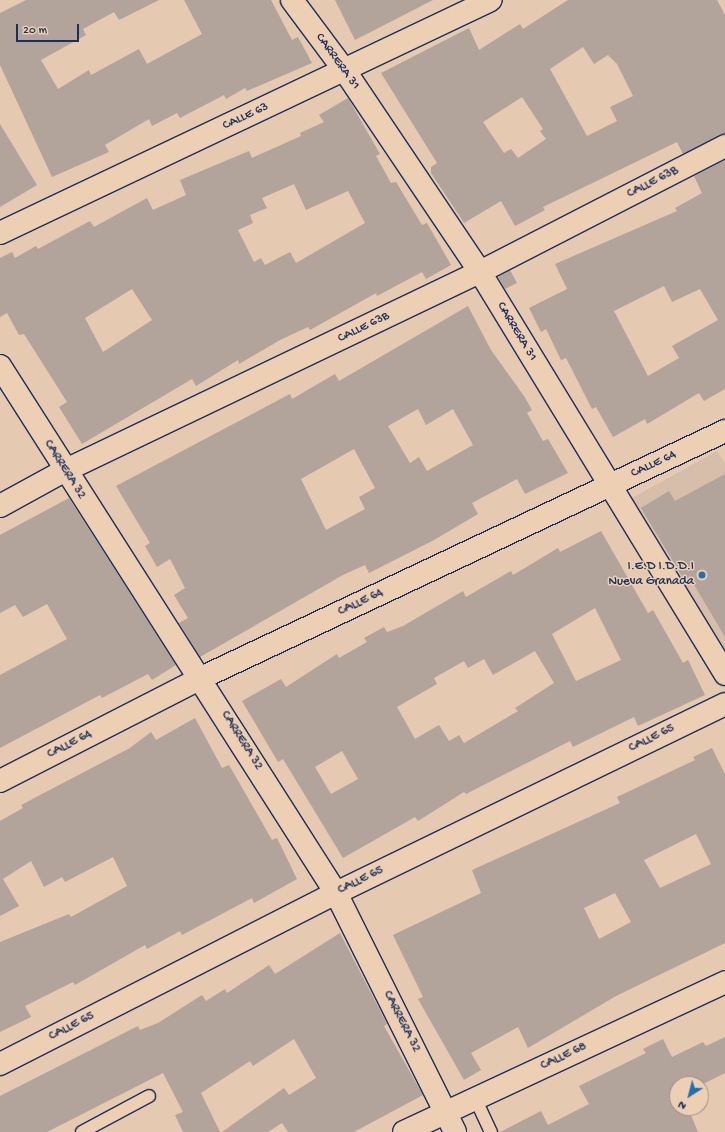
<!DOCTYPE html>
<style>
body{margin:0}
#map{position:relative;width:725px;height:1132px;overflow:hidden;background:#e5c9b0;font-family:"Gochi Hand",sans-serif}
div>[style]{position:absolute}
.built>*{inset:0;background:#d6beaa}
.building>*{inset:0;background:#b2a39b}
.roads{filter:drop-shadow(1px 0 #1b2f5e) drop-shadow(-1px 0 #1b2f5e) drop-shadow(0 1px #1b2f5e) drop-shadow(0 -1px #1b2f5e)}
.service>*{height:12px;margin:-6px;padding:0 6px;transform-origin:6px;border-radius:6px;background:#edcfb3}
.minor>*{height:22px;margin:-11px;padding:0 11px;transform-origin:11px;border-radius:11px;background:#edcfb3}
.tertiary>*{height:22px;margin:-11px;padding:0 11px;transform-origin:11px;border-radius:11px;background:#edcfb3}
.dots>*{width:11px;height:11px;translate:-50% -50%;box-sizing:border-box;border:2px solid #edcfb3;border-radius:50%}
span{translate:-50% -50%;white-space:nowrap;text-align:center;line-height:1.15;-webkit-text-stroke:3px #edcfb3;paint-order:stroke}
.street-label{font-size:13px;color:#1b2f5e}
.poi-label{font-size:13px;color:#1b2f5e}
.right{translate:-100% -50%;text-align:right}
.north{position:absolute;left:669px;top:1076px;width:40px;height:40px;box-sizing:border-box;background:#edcfb3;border:1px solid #998f91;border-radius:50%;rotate:216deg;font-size:11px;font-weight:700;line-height:16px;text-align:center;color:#1b2f5e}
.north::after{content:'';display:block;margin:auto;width:14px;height:18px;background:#1f6fb2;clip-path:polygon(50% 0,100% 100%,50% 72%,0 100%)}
.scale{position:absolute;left:16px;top:24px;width:63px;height:18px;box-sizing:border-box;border:2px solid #1b2f5e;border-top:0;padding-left:5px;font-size:12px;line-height:14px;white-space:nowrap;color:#1b2f5e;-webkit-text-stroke:3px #edcfb3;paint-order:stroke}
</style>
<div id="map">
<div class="built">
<i style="clip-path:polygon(717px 451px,725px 464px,725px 651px,632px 498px)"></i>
</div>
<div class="building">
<i style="clip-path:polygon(26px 0,159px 0,119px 20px,114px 12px,83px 29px,86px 35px,41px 60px,58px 89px,89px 70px,91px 75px,139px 49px,147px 64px,202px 34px,184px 0,271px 0,292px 40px,298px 37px,312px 63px,247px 91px,245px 88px,226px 99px,224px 95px,180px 118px,177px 113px,152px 126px,149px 119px,105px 145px,109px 152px,52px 177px,0 65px,0 13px)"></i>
<i style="clip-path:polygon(335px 0,433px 0,355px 40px)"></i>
<i style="clip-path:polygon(evenodd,568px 0,717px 0,725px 15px,725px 134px,683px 154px,677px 142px,543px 207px,545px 210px,515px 226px,501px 201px,464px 223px,431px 173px,431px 167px,437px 163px,381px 73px,469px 28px,479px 50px,520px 24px,523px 29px,568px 0,583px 47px,594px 64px,608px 55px,617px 64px,633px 96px,610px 107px,617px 121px,587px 136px,550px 69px,583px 47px,568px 0,522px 97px,543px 129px,540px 131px,546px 139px,518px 158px,511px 149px,504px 153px,483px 122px,522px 97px)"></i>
<i style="clip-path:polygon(evenodd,348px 98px,380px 154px,376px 156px,391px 183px,396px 182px,422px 225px,427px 223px,451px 265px,426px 279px,422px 272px,377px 296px,376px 293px,310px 330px,308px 327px,280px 340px,239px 364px,238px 360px,196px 386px,192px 379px,82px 444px,59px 407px,67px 402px,24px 334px,19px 335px,7px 313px,0 317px,0 258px,12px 252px,15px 258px,36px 246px,38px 249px,90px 221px,94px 227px,147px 198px,153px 210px,186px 195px,180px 180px,249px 151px,252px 158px,301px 136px,300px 133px,324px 122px,319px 115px,348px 98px,294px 184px,306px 210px,348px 191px,365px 223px,296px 263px,290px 252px,265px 265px,261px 258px,254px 262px,238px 230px,253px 223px,250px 215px,267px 208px,262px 198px,294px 184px,348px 98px,132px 289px,152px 320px,103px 352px,85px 318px,132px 289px)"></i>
<i style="clip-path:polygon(0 124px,37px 185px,0 207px)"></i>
<i style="clip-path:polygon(evenodd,725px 160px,725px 389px,704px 401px,699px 393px,647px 424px,645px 419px,613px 437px,596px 407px,592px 409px,566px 358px,561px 360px,546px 329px,541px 332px,529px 308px,567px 289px,555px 264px,677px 211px,675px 208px,702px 193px,694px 176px,725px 160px,664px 286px,672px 302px,700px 289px,718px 320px,672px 346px,679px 358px,648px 376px,614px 311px,664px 286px)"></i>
<i style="clip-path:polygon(510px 270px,517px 283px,505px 289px,498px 277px)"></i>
<i style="clip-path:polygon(evenodd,468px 306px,491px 350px,524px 396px,532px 410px,527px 413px,543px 441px,548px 439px,568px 473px,525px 494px,517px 479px,472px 503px,478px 514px,434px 540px,369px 573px,365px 565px,343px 575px,200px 657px,179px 623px,188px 618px,174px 595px,185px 588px,170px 559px,157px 567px,145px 546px,150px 543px,116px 486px,290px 394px,292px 399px,335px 374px,339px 381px,468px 306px,418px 409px,426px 425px,453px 409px,473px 445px,427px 471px,419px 457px,410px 463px,388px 426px,418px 409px,468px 306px,354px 449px,375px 488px,359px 497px,365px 509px,326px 530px,301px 479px,354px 449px)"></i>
<i style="clip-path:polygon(725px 474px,725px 637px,693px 583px,688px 586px,641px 508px,669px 491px,675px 501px)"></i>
<i style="clip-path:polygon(69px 498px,176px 665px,152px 680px,148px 674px,102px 698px,100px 695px,0 748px,0 675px,67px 639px,47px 604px,23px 617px,15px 605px,0 613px,0 535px)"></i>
<i style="clip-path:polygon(evenodd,601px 531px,648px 613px,653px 610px,683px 663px,688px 660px,705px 695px,638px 726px,634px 717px,573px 747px,570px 741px,466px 794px,464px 792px,418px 821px,415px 817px,343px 858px,283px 759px,278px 762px,242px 701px,281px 679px,286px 687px,337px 654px,339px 658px,367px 642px,364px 638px,384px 627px,387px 632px,403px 626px,463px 591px,466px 597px,511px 571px,513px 575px,558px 548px,560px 552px,601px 531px,595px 608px,621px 660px,576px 681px,552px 634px,595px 608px,601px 531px,535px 651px,554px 683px,515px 708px,518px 711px,464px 743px,459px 735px,449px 741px,439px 725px,415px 739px,397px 707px,437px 684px,434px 678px,464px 661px,468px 668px,484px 659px,493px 675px,535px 651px,601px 531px,342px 751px,358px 779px,331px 794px,315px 767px,342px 751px)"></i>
<i style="clip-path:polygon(195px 718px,222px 768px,229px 765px,272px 840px,277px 838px,297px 879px,254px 903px,252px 898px,182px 935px,180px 931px,147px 949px,145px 945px,75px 985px,73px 982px,25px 1006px,31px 1017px,0 1032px,0 942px,69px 914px,71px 917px,127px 886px,113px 857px,65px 882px,62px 877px,44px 887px,31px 861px,3px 879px,19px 906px,0 916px,0 821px,23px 808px,21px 805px,130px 748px,151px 732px,156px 740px)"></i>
<i style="clip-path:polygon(evenodd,712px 748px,725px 774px,725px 943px,616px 996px,528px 1048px,518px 1027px,471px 1053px,481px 1070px,464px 1080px,418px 999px,423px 997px,393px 935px,481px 893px,472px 870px,620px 803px,617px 797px,695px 760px,693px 757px,712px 748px,696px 834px,711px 864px,660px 888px,644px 860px,696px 834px,712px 748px,615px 893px,631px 922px,599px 939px,584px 908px,615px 893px)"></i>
<i style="clip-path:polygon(340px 933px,387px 1024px,384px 1026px,423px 1095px,354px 1132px,288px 1132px,282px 1123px,268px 1132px,222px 1132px,284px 1088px,289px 1095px,316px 1078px,294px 1039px,253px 1066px,250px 1061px,201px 1093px,220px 1132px,183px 1132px,175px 1115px,183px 1112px,163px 1073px,47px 1132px,0 1132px,0 1096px,138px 1026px,140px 1030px,158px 1023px,202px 995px,206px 1001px,225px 989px,227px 993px,269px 965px,275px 974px)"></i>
<i style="clip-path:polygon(725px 1037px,725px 1073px,701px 1085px,677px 1084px,677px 1108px,688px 1108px,698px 1132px,500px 1132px,541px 1111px,548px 1125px,589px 1104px,579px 1086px,646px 1053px,643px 1049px,663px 1039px,672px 1057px,703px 1042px,706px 1046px)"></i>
</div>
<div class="roads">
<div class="service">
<i style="left:475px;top:1098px;width:38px;rotate:65deg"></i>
<i style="left:82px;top:1132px;width:76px;rotate:-28.2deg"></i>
</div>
<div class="minor">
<i style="left:292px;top:0;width:89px;rotate:53.3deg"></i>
<i style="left:345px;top:71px;width:242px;rotate:56.1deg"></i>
<i style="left:480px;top:272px;width:471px;rotate:58.6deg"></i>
<i style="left:0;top:233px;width:543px;rotate:-25.39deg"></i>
<i style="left:0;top:366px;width:625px;rotate:57.48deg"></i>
<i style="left:336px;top:893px;width:267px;rotate:63.5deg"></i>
<i style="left:0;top:506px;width:73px;rotate:-28.7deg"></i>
<i style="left:64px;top:471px;width:461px;rotate:-25.6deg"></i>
<i style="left:480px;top:272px;width:276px;rotate:-27.2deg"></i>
<i style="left:0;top:781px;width:226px;rotate:-27.1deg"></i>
<i style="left:201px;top:678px;width:579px;rotate:-25.24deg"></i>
<i style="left:0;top:1064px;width:377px;rotate:-27deg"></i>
<i style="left:336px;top:893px;width:432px;rotate:-25.9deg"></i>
</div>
<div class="tertiary">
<i style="left:404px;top:1132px;width:354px;rotate:-25deg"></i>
</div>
</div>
<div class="dots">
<i style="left:702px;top:575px;background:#1f6fb2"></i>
</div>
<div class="street-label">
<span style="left:337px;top:62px;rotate:54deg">CARRERA 31</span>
<span style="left:246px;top:117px;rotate:-25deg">CALLE 63</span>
<span style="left:653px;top:183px;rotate:-27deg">CALLE 63B</span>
<span style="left:364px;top:328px;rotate:-26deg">CALLE 63B</span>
<span style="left:516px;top:332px;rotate:59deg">CARRERA 31</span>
<span style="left:654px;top:465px;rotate:-25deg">CALLE 64</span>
<span style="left:64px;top:470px;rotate:58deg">CARRERA 32</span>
<span style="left:361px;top:603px;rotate:-25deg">CALLE 64</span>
<span style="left:652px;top:739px;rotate:-26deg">CALLE 65</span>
<span style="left:241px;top:741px;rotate:58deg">CARRERA 32</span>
<span style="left:70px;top:745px;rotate:-27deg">CALLE 64</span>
<span style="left:361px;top:881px;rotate:-26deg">CALLE 65</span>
<span style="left:401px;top:1022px;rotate:63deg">CARRERA 32</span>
<span style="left:72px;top:1027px;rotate:-27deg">CALLE 65</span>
<span style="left:564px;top:1057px;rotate:-25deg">CALLE 68</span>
</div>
<div class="poi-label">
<span class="right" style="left:694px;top:575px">I.E.D I.D.D.I<br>Nueva Granada</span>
</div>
<div class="north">N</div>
<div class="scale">20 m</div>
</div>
